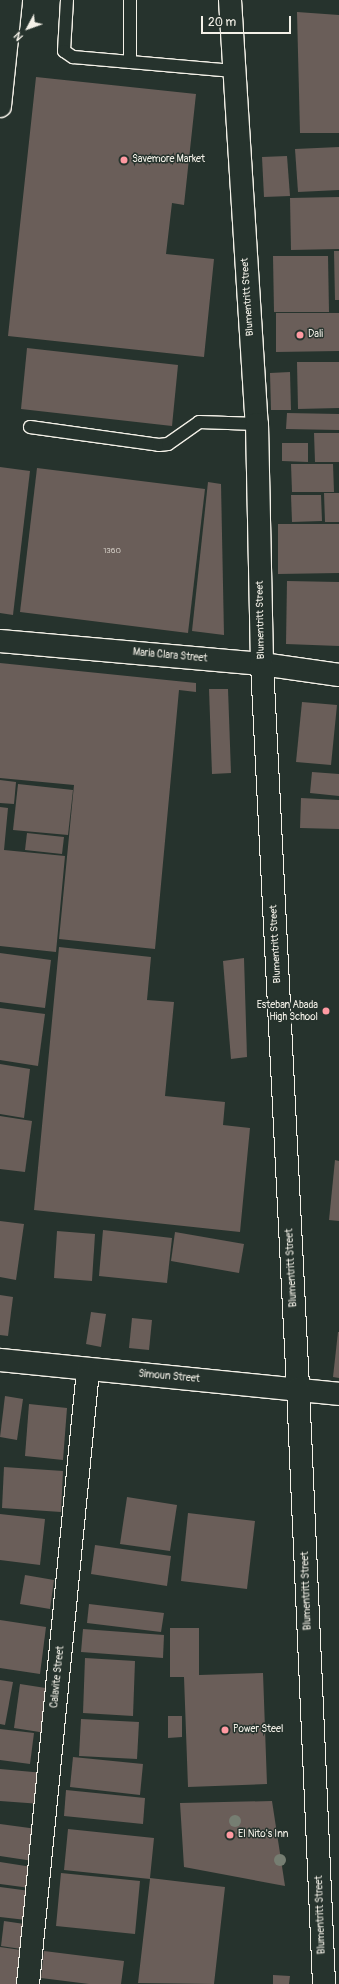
<!DOCTYPE html>
<style>
body{margin:0}
#map{position:relative;width:339px;height:1984px;overflow:hidden;background:#26332d;font-family:Pangolin,sans-serif}
div>[style]{position:absolute}
.building>*{inset:0;background:#6a5e59}
.roads{filter:drop-shadow(1px 0 #f4f1e8) drop-shadow(-1px 0 #f4f1e8) drop-shadow(0 1px #f4f1e8) drop-shadow(0 -1px #f4f1e8)}
.service>*{height:12px;margin:-6px;padding:0 6px;transform-origin:6px;border-radius:6px;background:#26332d}
.minor>*{height:22px;margin:-11px;padding:0 11px;transform-origin:11px;border-radius:11px;background:#26332d}
.tertiary>*{height:22px;margin:-11px;padding:0 11px;transform-origin:11px;border-radius:11px;background:#26332d}
.secondary>*{height:22px;margin:-11px;padding:0 11px;transform-origin:11px;border-radius:11px;background:#26332d}
.trees>*{width:12px;height:12px;margin:-6px;border-radius:50%;background:#767e72}
.dots>*{width:11px;height:11px;translate:-50% -50%;box-sizing:border-box;border:2px solid #26332d;border-radius:50%}
span{translate:-50% -50%;white-space:nowrap;text-align:center;line-height:1.15;-webkit-text-stroke:3px #26332d;paint-order:stroke}
.number-label{font-size:8px;color:#d2ccc4}
.number-label span{-webkit-text-stroke-width:0}
.poi-label{font-size:10px;color:#f4f1e8}
.left{translate:0 -50%;text-align:left}
.right{translate:-100% -50%;text-align:right}
.street-label{font-size:10px;color:#f4f1e8}
.north{position:absolute;left:8px;top:8px;width:40px;height:40px;-webkit-text-stroke:3px #26332d;paint-order:stroke;rotate:229deg;font-size:11px;font-weight:700;line-height:16px;text-align:center;color:#f4f1e8}
.north::after{content:'';display:block;margin:auto;width:14px;height:18px;background:#f4f1e8;clip-path:polygon(50% 0,100% 100%,50% 72%,0 100%)}
.scale{position:absolute;left:201px;top:16px;width:90px;height:18px;box-sizing:border-box;border:2px solid #f4f1e8;border-top:0;padding-left:5px;font-size:12px;line-height:14px;white-space:nowrap;color:#f4f1e8;-webkit-text-stroke:3px #26332d;paint-order:stroke}
</style>
<div id="map">
<div class="building">
<i style="clip-path:polygon(297px 12px,339px 15px,339px 133px,300px 133px)"></i>
<i style="clip-path:polygon(36px 77px,196px 94px,184px 205px,172px 203px,166px 254px,214px 259px,204px 357px,8px 336px)"></i>
<i style="clip-path:polygon(339px 147px,339px 190px,298px 192px,295px 149px)"></i>
<i style="clip-path:polygon(287px 156px,290px 196px,264px 197px,262px 157px)"></i>
<i style="clip-path:polygon(339px 197px,339px 249px,291px 250px,290px 198px)"></i>
<i style="clip-path:polygon(334px 251px,339px 251px,339px 300px,335px 300px)"></i>
<i style="clip-path:polygon(273px 256px,328px 256px,329px 312px,274px 312px)"></i>
<i style="clip-path:polygon(276px 313px,339px 313px,339px 351px,276px 352px)"></i>
<i style="clip-path:polygon(27px 348px,178px 365px,172px 426px,21px 409px)"></i>
<i style="clip-path:polygon(297px 362px,339px 362px,339px 408px,298px 409px)"></i>
<i style="clip-path:polygon(290px 372px,291px 410px,271px 410px,270px 373px)"></i>
<i style="clip-path:polygon(287px 413px,339px 414px,339px 430px,286px 429px)"></i>
<i style="clip-path:polygon(314px 433px,339px 433px,339px 462px,315px 462px)"></i>
<i style="clip-path:polygon(282px 443px,308px 443px,308px 462px,282px 461px)"></i>
<i style="clip-path:polygon(291px 464px,333px 464px,334px 492px,292px 492px)"></i>
<i style="clip-path:polygon(0 467px,30px 471px,13px 615px,0 613px)"></i>
<i style="clip-path:polygon(37px 468px,205px 489px,188px 633px,20px 612px)"></i>
<i style="clip-path:polygon(208px 482px,221px 484px,224px 635px,192px 631px)"></i>
<i style="clip-path:polygon(324px 493px,339px 493px,339px 522px,325px 522px)"></i>
<i style="clip-path:polygon(291px 495px,321px 495px,322px 521px,292px 522px)"></i>
<i style="clip-path:polygon(278px 524px,339px 524px,339px 573px,278px 574px)"></i>
<i style="clip-path:polygon(287px 581px,339px 582px,339px 646px,286px 644px)"></i>
<i style="clip-path:polygon(0 663px,196px 683px,196px 692px,179px 690px,155px 949px,59px 939px,74px 785px,0 778px)"></i>
<i style="clip-path:polygon(209px 689px,228px 689px,231px 773px,212px 774px)"></i>
<i style="clip-path:polygon(302px 702px,337px 705px,331px 765px,296px 762px)"></i>
<i style="clip-path:polygon(312px 772px,339px 774px,339px 796px,310px 793px)"></i>
<i style="clip-path:polygon(0 780px,16px 782px,14px 804px,0 803px)"></i>
<i style="clip-path:polygon(18px 784px,73px 790px,68px 835px,13px 830px)"></i>
<i style="clip-path:polygon(301px 798px,339px 800px,339px 829px,300px 828px)"></i>
<i style="clip-path:polygon(0 807px,8px 808px,4px 850px,65px 856px,56px 952px,0 946px)"></i>
<i style="clip-path:polygon(27px 833px,64px 837px,62px 854px,25px 850px)"></i>
<i style="clip-path:polygon(59px 947px,151px 957px,147px 1000px,174px 1002px,165px 1096px,225px 1102px,223px 1125px,250px 1128px,240px 1232px,34px 1210px)"></i>
<i style="clip-path:polygon(0 953px,51px 960px,45px 1008px,0 1002px)"></i>
<i style="clip-path:polygon(244px 958px,247px 1057px,231px 1059px,223px 961px)"></i>
<i style="clip-path:polygon(0 1008px,45px 1014px,38px 1066px,0 1060px)"></i>
<i style="clip-path:polygon(0 1064px,30px 1069px,24px 1118px,0 1114px)"></i>
<i style="clip-path:polygon(0 1116px,32px 1121px,25px 1172px,0 1169px)"></i>
<i style="clip-path:polygon(335px 1160px,339px 1161px,339px 1221px,329px 1220px)"></i>
<i style="clip-path:polygon(0 1221px,24px 1224px,16px 1280px,0 1277px)"></i>
<i style="clip-path:polygon(103px 1230px,172px 1238px,167px 1283px,99px 1276px)"></i>
<i style="clip-path:polygon(57px 1231px,95px 1234px,92px 1281px,54px 1278px)"></i>
<i style="clip-path:polygon(175px 1232px,244px 1244px,239px 1273px,171px 1261px)"></i>
<i style="clip-path:polygon(0 1295px,13px 1297px,8px 1336px,0 1335px)"></i>
<i style="clip-path:polygon(91px 1312px,106px 1314px,101px 1347px,86px 1344px)"></i>
<i style="clip-path:polygon(132px 1318px,152px 1320px,149px 1350px,129px 1348px)"></i>
<i style="clip-path:polygon(338px 1332px,339px 1332px,339px 1378px,333px 1377px)"></i>
<i style="clip-path:polygon(5px 1396px,23px 1399px,17px 1440px,0 1437px)"></i>
<i style="clip-path:polygon(29px 1404px,67px 1408px,63px 1460px,25px 1456px)"></i>
<i style="clip-path:polygon(4px 1467px,63px 1471px,61px 1512px,2px 1508px)"></i>
<i style="clip-path:polygon(127px 1497px,177px 1505px,170px 1551px,120px 1544px)"></i>
<i style="clip-path:polygon(188px 1513px,255px 1521px,247px 1589px,181px 1581px)"></i>
<i style="clip-path:polygon(0 1514px,45px 1519px,40px 1565px,0 1560px)"></i>
<i style="clip-path:polygon(95px 1545px,171px 1556px,167px 1586px,91px 1574px)"></i>
<i style="clip-path:polygon(25px 1575px,54px 1580px,50px 1609px,20px 1604px)"></i>
<i style="clip-path:polygon(89px 1604px,164px 1613px,161px 1632px,87px 1623px)"></i>
<i style="clip-path:polygon(0 1620px,46px 1627px,40px 1674px,0 1668px)"></i>
<i style="clip-path:polygon(170px 1628px,199px 1628px,199px 1675px,263px 1673px,267px 1784px,188px 1787px,184px 1677px,170px 1677px)"></i>
<i style="clip-path:polygon(83px 1629px,164px 1635px,163px 1658px,81px 1652px)"></i>
<i style="clip-path:polygon(85px 1658px,135px 1661px,133px 1716px,83px 1713px)"></i>
<i style="clip-path:polygon(0 1680px,13px 1682px,5px 1725px,0 1724px)"></i>
<i style="clip-path:polygon(20px 1684px,52px 1689px,46px 1733px,14px 1728px)"></i>
<i style="clip-path:polygon(168px 1716px,182px 1716px,182px 1737px,168px 1738px)"></i>
<i style="clip-path:polygon(81px 1719px,139px 1722px,137px 1759px,79px 1756px)"></i>
<i style="clip-path:polygon(0 1729px,34px 1733px,30px 1764px,0 1760px)"></i>
<i style="clip-path:polygon(73px 1757px,143px 1764px,140px 1795px,70px 1787px)"></i>
<i style="clip-path:polygon(0 1769px,44px 1773px,41px 1804px,0 1801px)"></i>
<i style="clip-path:polygon(66px 1790px,145px 1798px,143px 1824px,64px 1816px)"></i>
<i style="clip-path:polygon(272px 1801px,285px 1886px,184px 1867px,180px 1803px)"></i>
<i style="clip-path:polygon(0 1824px,37px 1829px,33px 1861px,0 1856px)"></i>
<i style="clip-path:polygon(68px 1829px,154px 1838px,150px 1878px,225px 1887px,214px 1984px,138px 1983px,150px 1879px,64px 1870px)"></i>
<i style="clip-path:polygon(0 1862px,32px 1867px,30px 1888px,0 1884px)"></i>
<i style="clip-path:polygon(61px 1873px,140px 1881px,135px 1934px,56px 1926px)"></i>
<i style="clip-path:polygon(0 1887px,30px 1891px,26px 1920px,0 1917px)"></i>
<i style="clip-path:polygon(4px 1921px,31px 1925px,28px 1950px,1px 1946px)"></i>
<i style="clip-path:polygon(0 1947px,28px 1951px,23px 1984px,0 1984px)"></i>
<i style="clip-path:polygon(44px 1951px,124px 1961px,121px 1984px,89px 1984px,41px 1978px)"></i>
<i style="clip-path:polygon(273px 1975px,290px 1976px,289px 1984px,273px 1984px)"></i>
</div>
<div class="roads">
<div class="service">
<i style="left:67px;top:0;width:51px;rotate:93.4deg"></i>
<i style="left:64px;top:51px;width:11px;rotate:34deg"></i>
<i style="left:73px;top:57px;width:161px;rotate:5deg"></i>
<i style="left:130px;top:62px;width:62px;rotate:-90deg"></i>
<i style="left:30px;top:427px;width:130px;rotate:7.9deg"></i>
<i style="left:159px;top:445px;width:9px;rotate:-6deg"></i>
<i style="left:168px;top:444px;width:38px;rotate:-35deg"></i>
<i style="left:199px;top:422px;width:58px;rotate:2deg"></i>
</div>
<div class="minor">
<i style="left:0;top:106px;width:107px;rotate:-84.1deg"></i>
<i style="left:0;top:1360px;width:341px;rotate:5.7deg"></i>
<i style="left:28px;top:1984px;width:617px;rotate:-84.42deg"></i>
</div>
<div class="tertiary">
<i style="left:0;top:641px;width:263px;rotate:5deg"></i>
<i style="left:262px;top:664px;width:78px;rotate:8.1deg"></i>
</div>
<div class="secondary">
<i style="left:230px;top:0;width:425px;rotate:86.4deg"></i>
<i style="left:257px;top:424px;width:240px;rotate:88.8deg"></i>
<i style="left:262px;top:664px;width:725px;rotate:87.15deg"></i>
<i style="left:298px;top:1388px;width:597px;rotate:87.5deg"></i>
</div>
</div>
<div class="trees">
<i style="left:235px;top:1821px"></i>
<i style="left:280px;top:1860px"></i>
</div>
<div class="dots">
<i style="left:124px;top:160px;background:#ff9aa2"></i>
<i style="left:300px;top:335px;background:#ff9aa2"></i>
<i style="left:326px;top:1011px;background:#ff9aa2"></i>
<i style="left:225px;top:1730px;background:#ff9aa2"></i>
<i style="left:230px;top:1835px;background:#ff9aa2"></i>
</div>
<div class="number-label">
<span style="left:112px;top:551px">1360</span>
</div>
<div class="poi-label">
<span class="left" style="left:132px;top:160px">Savemore Market</span>
<span class="left" style="left:308px;top:335px">Dali</span>
<span class="right" style="left:318px;top:1011px">Esteban Abada<br>High School</span>
<span class="left" style="left:233px;top:1730px">Power Steel</span>
<span class="left" style="left:238px;top:1835px">El Nito's Inn</span>
</div>
<div class="street-label">
<span style="left:248px;top:297px;rotate:-94deg">Blumentritt Street</span>
<span style="left:261px;top:620px;rotate:-91deg">Blumentritt Street</span>
<span style="left:170px;top:656px;rotate:5deg">Maria Clara Street</span>
<span style="left:276px;top:944px;rotate:-93deg">Blumentritt Street</span>
<span style="left:292px;top:1268px;rotate:-93deg">Blumentritt Street</span>
<span style="left:169px;top:1377px;rotate:5deg">Simoun Street</span>
<span style="left:307px;top:1591px;rotate:-92deg">Blumentritt Street</span>
<span style="left:58px;top:1677px;rotate:-84deg">Calavite Street</span>
<span style="left:321px;top:1915px;rotate:-92deg">Blumentritt Street</span>
</div>
<div class="north">N</div>
<div class="scale">20 m</div>
</div>
